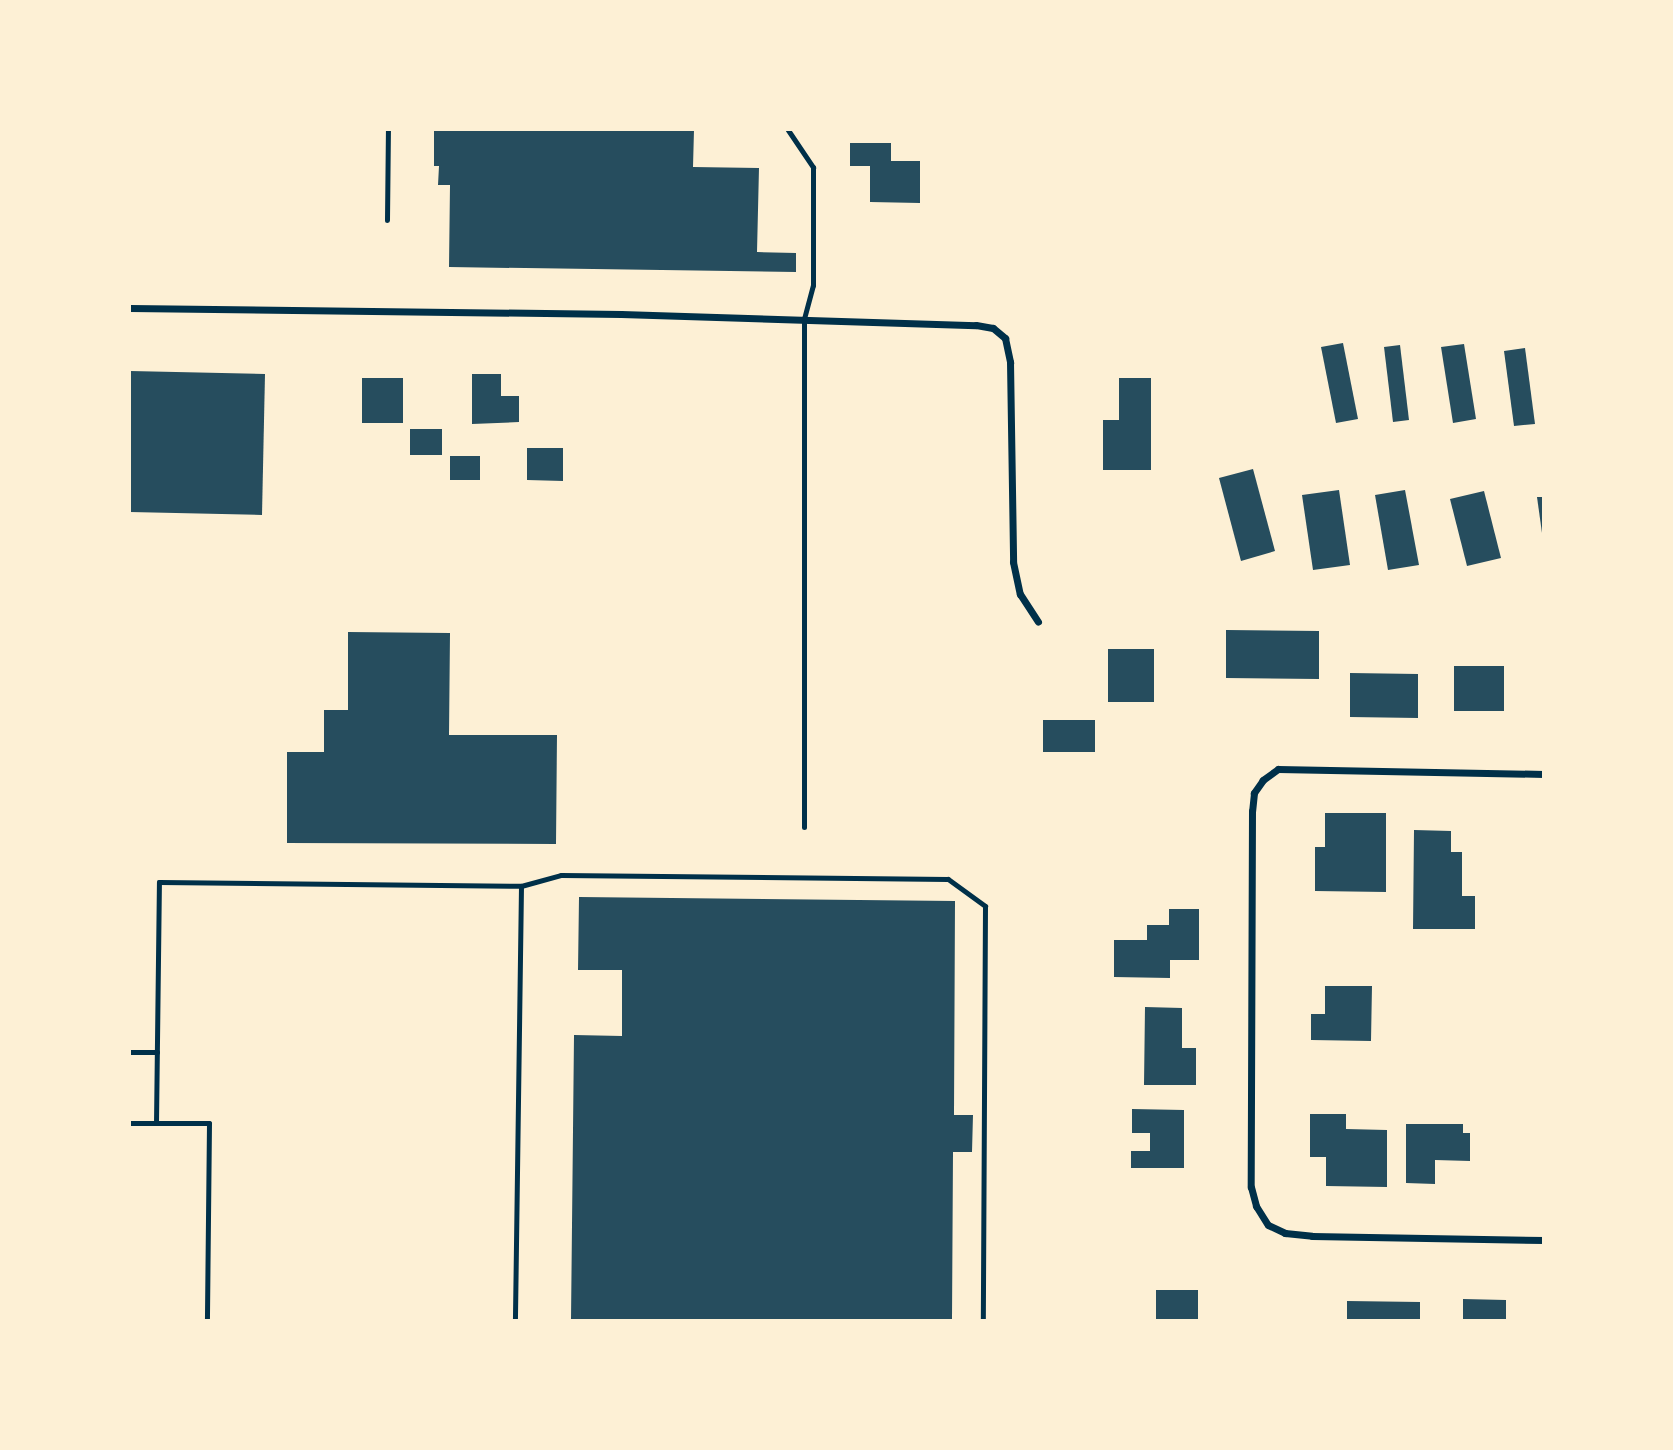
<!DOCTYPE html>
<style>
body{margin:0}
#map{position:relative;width:1673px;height:1450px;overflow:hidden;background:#fdf0d5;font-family:Signika,sans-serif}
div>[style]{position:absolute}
.building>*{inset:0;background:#264d5e}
.service>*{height:5px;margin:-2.5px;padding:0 2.5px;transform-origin:2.5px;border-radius:2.5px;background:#003049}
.minor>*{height:7px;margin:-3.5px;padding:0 3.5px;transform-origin:3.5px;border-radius:3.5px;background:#003049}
span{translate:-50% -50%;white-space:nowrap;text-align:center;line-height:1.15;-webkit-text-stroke:7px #fdf0d5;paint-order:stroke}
.frame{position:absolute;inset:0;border:131px solid #fdf0d5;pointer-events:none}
</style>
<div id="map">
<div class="building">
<i style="clip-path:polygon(434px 130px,694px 130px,693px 167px,759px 168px,757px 252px,796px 253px,796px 272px,449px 267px,450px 185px,438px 185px,439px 166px,434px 166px)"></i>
<i style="clip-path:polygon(850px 143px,891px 143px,891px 161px,920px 161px,920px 203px,870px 202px,870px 166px,850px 166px)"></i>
<i style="clip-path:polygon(1343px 343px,1358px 419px,1336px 423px,1321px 347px)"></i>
<i style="clip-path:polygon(1464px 344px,1476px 419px,1453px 423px,1441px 347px)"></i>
<i style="clip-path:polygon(1400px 345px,1409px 420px,1393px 422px,1384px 347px)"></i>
<i style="clip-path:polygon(1525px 348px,1535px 424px,1514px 426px,1504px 351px)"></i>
<i style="clip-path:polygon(130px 371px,265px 374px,262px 515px,130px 512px)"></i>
<i style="clip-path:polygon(472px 374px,501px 374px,501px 396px,519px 396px,519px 422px,472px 424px)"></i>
<i style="clip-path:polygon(362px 378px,403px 378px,403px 423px,362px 423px)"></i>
<i style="clip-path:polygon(1119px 378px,1151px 378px,1151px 470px,1103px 470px,1103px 420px,1119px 420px)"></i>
<i style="clip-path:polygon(410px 429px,442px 429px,442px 455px,410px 455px)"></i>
<i style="clip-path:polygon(527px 448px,563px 448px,563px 481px,527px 480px)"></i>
<i style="clip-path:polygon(450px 456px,480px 456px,480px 480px,450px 480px)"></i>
<i style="clip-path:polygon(1253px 469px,1275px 551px,1241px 561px,1219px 478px)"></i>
<i style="clip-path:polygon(1339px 490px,1350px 565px,1313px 570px,1302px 495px)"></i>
<i style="clip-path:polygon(1405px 490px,1419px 565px,1388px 570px,1375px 495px)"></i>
<i style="clip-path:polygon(1484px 491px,1501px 558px,1467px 566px,1450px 499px)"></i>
<i style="clip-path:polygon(1537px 497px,1544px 497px,1544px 533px,1542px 533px)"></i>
<i style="clip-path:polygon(1226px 630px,1319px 631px,1319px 679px,1226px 678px)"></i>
<i style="clip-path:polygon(348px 632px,450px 633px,449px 735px,557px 735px,556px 844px,287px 843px,287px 752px,324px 752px,324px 710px,348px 710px)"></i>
<i style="clip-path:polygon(1108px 649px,1154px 649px,1154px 702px,1108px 702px)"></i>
<i style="clip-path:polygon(1454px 666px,1504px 666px,1504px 711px,1454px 711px)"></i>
<i style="clip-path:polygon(1350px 673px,1418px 674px,1418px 718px,1350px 717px)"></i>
<i style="clip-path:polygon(1043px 720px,1095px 720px,1095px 752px,1043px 752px)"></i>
<i style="clip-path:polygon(1325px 813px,1386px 813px,1386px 892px,1315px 891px,1315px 847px,1325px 847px)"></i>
<i style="clip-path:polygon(1414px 830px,1451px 831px,1451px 852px,1462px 852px,1462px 896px,1475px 896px,1475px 929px,1413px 929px)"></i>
<i style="clip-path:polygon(579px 897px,955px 901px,954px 1115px,973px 1115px,972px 1152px,953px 1152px,952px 1320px,571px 1320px,574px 1035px,622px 1036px,622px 970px,578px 970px)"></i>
<i style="clip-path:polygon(1169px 909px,1199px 909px,1199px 960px,1170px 960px,1170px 978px,1114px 977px,1114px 940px,1147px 940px,1147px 925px,1169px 925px)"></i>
<i style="clip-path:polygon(1325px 986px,1372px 986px,1371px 1041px,1311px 1040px,1311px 1014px,1325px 1014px)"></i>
<i style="clip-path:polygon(1145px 1007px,1182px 1008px,1182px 1048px,1196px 1048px,1196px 1085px,1144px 1085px)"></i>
<i style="clip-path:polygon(1132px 1109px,1184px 1110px,1184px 1168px,1131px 1168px,1131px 1151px,1150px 1151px,1150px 1133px,1132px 1133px)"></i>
<i style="clip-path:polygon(1310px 1114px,1346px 1114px,1346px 1129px,1387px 1130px,1387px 1187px,1326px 1186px,1326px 1157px,1310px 1157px)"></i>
<i style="clip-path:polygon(1406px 1124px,1463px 1124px,1463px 1133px,1470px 1133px,1470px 1161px,1435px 1160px,1435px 1184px,1406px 1183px)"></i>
<i style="clip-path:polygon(1156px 1290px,1198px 1290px,1198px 1320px,1156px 1320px)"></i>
<i style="clip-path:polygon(1463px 1299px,1506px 1300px,1506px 1320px,1463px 1320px)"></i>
<i style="clip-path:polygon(1347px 1301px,1420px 1302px,1420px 1320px,1347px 1320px)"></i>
</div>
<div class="service">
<i style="left:788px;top:130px;width:45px;rotate:56deg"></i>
<i style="left:813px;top:167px;width:118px;rotate:90deg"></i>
<i style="left:813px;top:285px;width:35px;rotate:105deg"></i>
<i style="left:804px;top:319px;width:508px;rotate:90deg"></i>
<i style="left:387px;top:220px;width:90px;rotate:-89.4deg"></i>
<i style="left:521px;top:886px;width:41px;rotate:-15.4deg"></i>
<i style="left:561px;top:875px;width:387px;rotate:0.6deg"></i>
<i style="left:948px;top:879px;width:46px;rotate:36.1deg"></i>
<i style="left:985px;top:906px;width:414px;rotate:90.3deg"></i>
<i style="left:130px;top:1052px;width:27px"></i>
<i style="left:130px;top:1123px;width:79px"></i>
<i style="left:209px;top:1123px;width:197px;rotate:90.6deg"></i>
<i style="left:156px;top:1123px;width:241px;rotate:-89.3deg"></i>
<i style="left:159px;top:882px;width:362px;rotate:0.6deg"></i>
<i style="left:521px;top:886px;width:434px;rotate:90.8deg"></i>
</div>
<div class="minor">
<i style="left:130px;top:308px;width:491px;rotate:0.7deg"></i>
<i style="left:621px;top:314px;width:355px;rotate:1.8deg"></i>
<i style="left:976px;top:325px;width:17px;rotate:10deg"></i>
<i style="left:993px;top:328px;width:16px;rotate:40deg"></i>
<i style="left:1005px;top:338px;width:25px;rotate:78deg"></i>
<i style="left:1010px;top:362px;width:200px;rotate:89.1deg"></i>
<i style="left:1013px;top:562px;width:33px;rotate:78deg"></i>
<i style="left:1020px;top:594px;width:33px;rotate:57deg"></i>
<i style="left:1544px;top:774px;width:266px;rotate:-178.9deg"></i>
<i style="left:1278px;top:769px;width:19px;rotate:144deg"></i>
<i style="left:1263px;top:780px;width:16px;rotate:125deg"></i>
<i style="left:1254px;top:793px;width:18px;rotate:96deg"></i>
<i style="left:1252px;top:811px;width:376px;rotate:90.2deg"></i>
<i style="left:1251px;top:1187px;width:20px;rotate:75deg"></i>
<i style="left:1256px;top:1206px;width:22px;rotate:58deg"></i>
<i style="left:1268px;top:1225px;width:19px;rotate:25deg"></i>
<i style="left:1285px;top:1233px;width:27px;rotate:6deg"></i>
<i style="left:1312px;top:1236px;width:232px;rotate:1deg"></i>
</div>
<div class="frame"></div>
</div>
